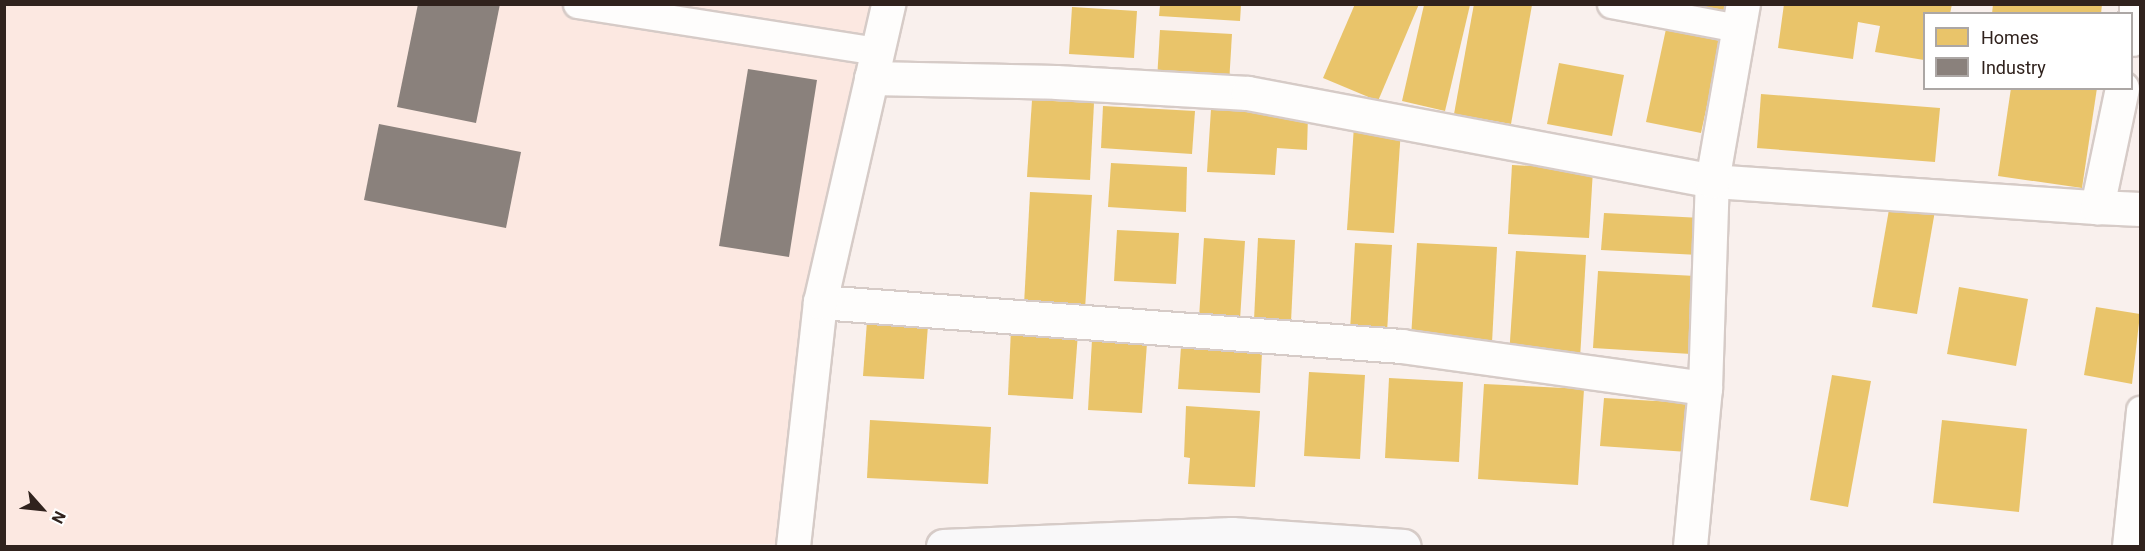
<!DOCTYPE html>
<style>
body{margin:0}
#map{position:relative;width:2145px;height:551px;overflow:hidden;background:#f9f0ed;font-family:Roboto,sans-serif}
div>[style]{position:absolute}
.built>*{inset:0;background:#fce8e1}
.homes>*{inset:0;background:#e9c46a}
.industry>*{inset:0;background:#8a817c}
.roads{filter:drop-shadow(2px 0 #d6cbc7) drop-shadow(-2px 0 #d6cbc7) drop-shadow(0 2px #d6cbc7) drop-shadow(0 -2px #d6cbc7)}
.lane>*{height:27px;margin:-13.5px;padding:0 13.5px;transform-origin:13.5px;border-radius:13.5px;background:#fefdfc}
.street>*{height:33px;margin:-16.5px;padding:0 16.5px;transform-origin:16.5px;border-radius:16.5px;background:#fefdfc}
.secondary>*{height:33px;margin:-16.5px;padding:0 16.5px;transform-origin:16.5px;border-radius:16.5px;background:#f9f8f9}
span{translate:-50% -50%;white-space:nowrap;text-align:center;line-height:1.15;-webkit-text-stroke:6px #fff;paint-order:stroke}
.frame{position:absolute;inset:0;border:6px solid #30221d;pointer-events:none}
.legend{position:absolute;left:1923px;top:12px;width:210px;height:78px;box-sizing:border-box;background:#fff;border:2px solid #aca7a5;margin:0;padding:8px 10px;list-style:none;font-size:18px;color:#30221d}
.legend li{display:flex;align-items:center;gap:12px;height:30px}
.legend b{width:30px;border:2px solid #aca7a5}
.north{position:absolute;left:12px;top:479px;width:60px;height:60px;-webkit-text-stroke:4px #fff;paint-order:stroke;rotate:117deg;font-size:16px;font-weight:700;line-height:24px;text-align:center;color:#30221d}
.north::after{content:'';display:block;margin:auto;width:21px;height:27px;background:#30221d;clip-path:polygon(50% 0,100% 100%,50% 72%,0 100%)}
</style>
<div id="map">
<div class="built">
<i style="clip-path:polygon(4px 5px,874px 5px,814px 245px,786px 544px,5px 546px)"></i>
</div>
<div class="homes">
<i style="clip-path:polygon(1355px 4px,1419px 4px,1378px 101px,1323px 78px)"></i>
<i style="clip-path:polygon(1474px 4px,1532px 5px,1511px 124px,1454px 114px)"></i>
<i style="clip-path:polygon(1690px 4px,1729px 4px,1728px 13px)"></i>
<i style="clip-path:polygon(1784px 4px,1952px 4px,1950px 14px,1924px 14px,1924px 60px,1875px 52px,1880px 26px,1858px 22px,1853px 59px,1778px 48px)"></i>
<i style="clip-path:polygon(1993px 4px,2102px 4px,2101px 14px,1992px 14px)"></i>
<i style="clip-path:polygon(1160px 5px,1241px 5px,1240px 21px,1159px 16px)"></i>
<i style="clip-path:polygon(1424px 5px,1470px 5px,1445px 111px,1402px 101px)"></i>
<i style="clip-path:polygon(1072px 7px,1137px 11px,1134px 58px,1069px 54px)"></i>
<i style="clip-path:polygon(1666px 29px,1721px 41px,1701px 133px,1646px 122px)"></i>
<i style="clip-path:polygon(1160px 30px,1232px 34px,1229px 84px,1157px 80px)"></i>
<i style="clip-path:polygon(1559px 63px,1624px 75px,1612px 136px,1547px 124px)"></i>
<i style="clip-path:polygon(2011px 88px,2097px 88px,2082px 188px,1998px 176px)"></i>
<i style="clip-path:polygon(1761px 94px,1940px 108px,1935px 162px,1757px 148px)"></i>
<i style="clip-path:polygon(1032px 100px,1094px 103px,1090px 180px,1027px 177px)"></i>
<i style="clip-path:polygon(1103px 106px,1195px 111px,1192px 154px,1101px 148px)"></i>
<i style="clip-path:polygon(1211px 109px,1308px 115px,1307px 150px,1277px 148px,1275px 175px,1207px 172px)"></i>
<i style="clip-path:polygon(1354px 126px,1401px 129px,1394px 233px,1347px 230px)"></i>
<i style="clip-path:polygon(1111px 163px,1187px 167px,1186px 212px,1108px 207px)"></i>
<i style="clip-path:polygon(1512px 165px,1593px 169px,1589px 238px,1508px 234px)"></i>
<i style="clip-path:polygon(1030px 192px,1092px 195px,1085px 309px,1024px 305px)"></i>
<i style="clip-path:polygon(1891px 198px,1936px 205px,1917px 314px,1872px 307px)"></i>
<i style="clip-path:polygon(1604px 213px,1702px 218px,1699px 255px,1601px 250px)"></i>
<i style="clip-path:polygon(1117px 230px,1179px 233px,1176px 284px,1114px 281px)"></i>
<i style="clip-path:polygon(1204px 238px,1245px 241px,1240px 320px,1199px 318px)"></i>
<i style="clip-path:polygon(1258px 238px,1295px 240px,1291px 322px,1254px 320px)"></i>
<i style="clip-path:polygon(1355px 243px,1392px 245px,1387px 333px,1350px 331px)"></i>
<i style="clip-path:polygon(1417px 243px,1497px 247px,1492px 343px,1411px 338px)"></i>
<i style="clip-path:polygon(1516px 251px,1586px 255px,1580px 359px,1509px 356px)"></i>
<i style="clip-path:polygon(1598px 271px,1696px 276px,1691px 354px,1593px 348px)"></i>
<i style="clip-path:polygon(1959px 287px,2028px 299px,2016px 366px,1947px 354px)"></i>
<i style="clip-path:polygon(2096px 307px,2140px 314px,2132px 384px,2084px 375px)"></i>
<i style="clip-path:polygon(867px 321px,928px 325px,924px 379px,863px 376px)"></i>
<i style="clip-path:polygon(1011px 329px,1078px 333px,1073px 399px,1008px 395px)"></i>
<i style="clip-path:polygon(1092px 340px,1147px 343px,1142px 413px,1088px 410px)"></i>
<i style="clip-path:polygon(1181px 347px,1262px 352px,1260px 393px,1178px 389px)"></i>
<i style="clip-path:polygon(1309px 372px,1365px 375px,1360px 459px,1304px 456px)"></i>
<i style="clip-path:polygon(1832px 375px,1871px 381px,1848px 507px,1810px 500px)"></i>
<i style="clip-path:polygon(1389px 378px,1463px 382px,1459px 462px,1385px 458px)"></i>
<i style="clip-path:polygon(1484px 384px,1584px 389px,1578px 485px,1478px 479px)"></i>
<i style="clip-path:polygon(1604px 398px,1691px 403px,1688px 452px,1600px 446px)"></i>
<i style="clip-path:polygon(1186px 406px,1260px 411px,1255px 487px,1188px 484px,1190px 458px,1184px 457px)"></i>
<i style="clip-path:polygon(870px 420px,991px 427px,988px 484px,867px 478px)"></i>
<i style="clip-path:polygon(1942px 420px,2027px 429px,2019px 512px,1933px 503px)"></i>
</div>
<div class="industry">
<i style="clip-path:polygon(418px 4px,500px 4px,476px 123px,397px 107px)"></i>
<i style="clip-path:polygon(748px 69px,817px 80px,789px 257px,719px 246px)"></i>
<i style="clip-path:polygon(379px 124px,521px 152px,506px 228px,364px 200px)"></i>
</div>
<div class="roads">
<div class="lane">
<i style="left:577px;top:4px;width:303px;rotate:8.9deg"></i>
<i style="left:1611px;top:4px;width:129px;rotate:10.7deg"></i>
<i style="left:2126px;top:546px;width:137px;rotate:-84.1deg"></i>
</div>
<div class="street">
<i style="left:2132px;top:39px;width:35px;rotate:-82deg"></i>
<i style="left:871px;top:78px;width:185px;rotate:1.2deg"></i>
<i style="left:1056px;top:82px;width:192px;rotate:3.3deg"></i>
<i style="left:1248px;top:93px;width:472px;rotate:10.7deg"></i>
<i style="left:1712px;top:181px;width:386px;rotate:3.9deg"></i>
<i style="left:2122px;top:88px;width:122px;rotate:101.9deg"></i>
<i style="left:2097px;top:207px;width:43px;rotate:2.7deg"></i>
<i style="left:820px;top:302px;width:583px;rotate:4.33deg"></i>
<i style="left:1401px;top:346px;width:307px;rotate:7.9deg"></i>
<i style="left:793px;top:546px;width:245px;rotate:-83.7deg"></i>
<i style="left:820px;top:302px;width:306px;rotate:-77.1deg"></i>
<i style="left:1690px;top:546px;width:159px;rotate:-84.6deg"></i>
<i style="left:1705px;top:388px;width:207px;rotate:-88.1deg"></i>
<i style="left:1712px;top:181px;width:180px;rotate:-80.1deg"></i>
</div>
<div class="secondary">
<i style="left:943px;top:546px;width:289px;rotate:-2.4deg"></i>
<i style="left:1232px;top:534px;width:172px;rotate:4deg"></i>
</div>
</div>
<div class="frame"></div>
<ul class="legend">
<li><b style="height:16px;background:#e9c46a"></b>Homes</li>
<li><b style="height:16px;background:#8a817c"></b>Industry</li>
</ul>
<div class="north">N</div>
</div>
